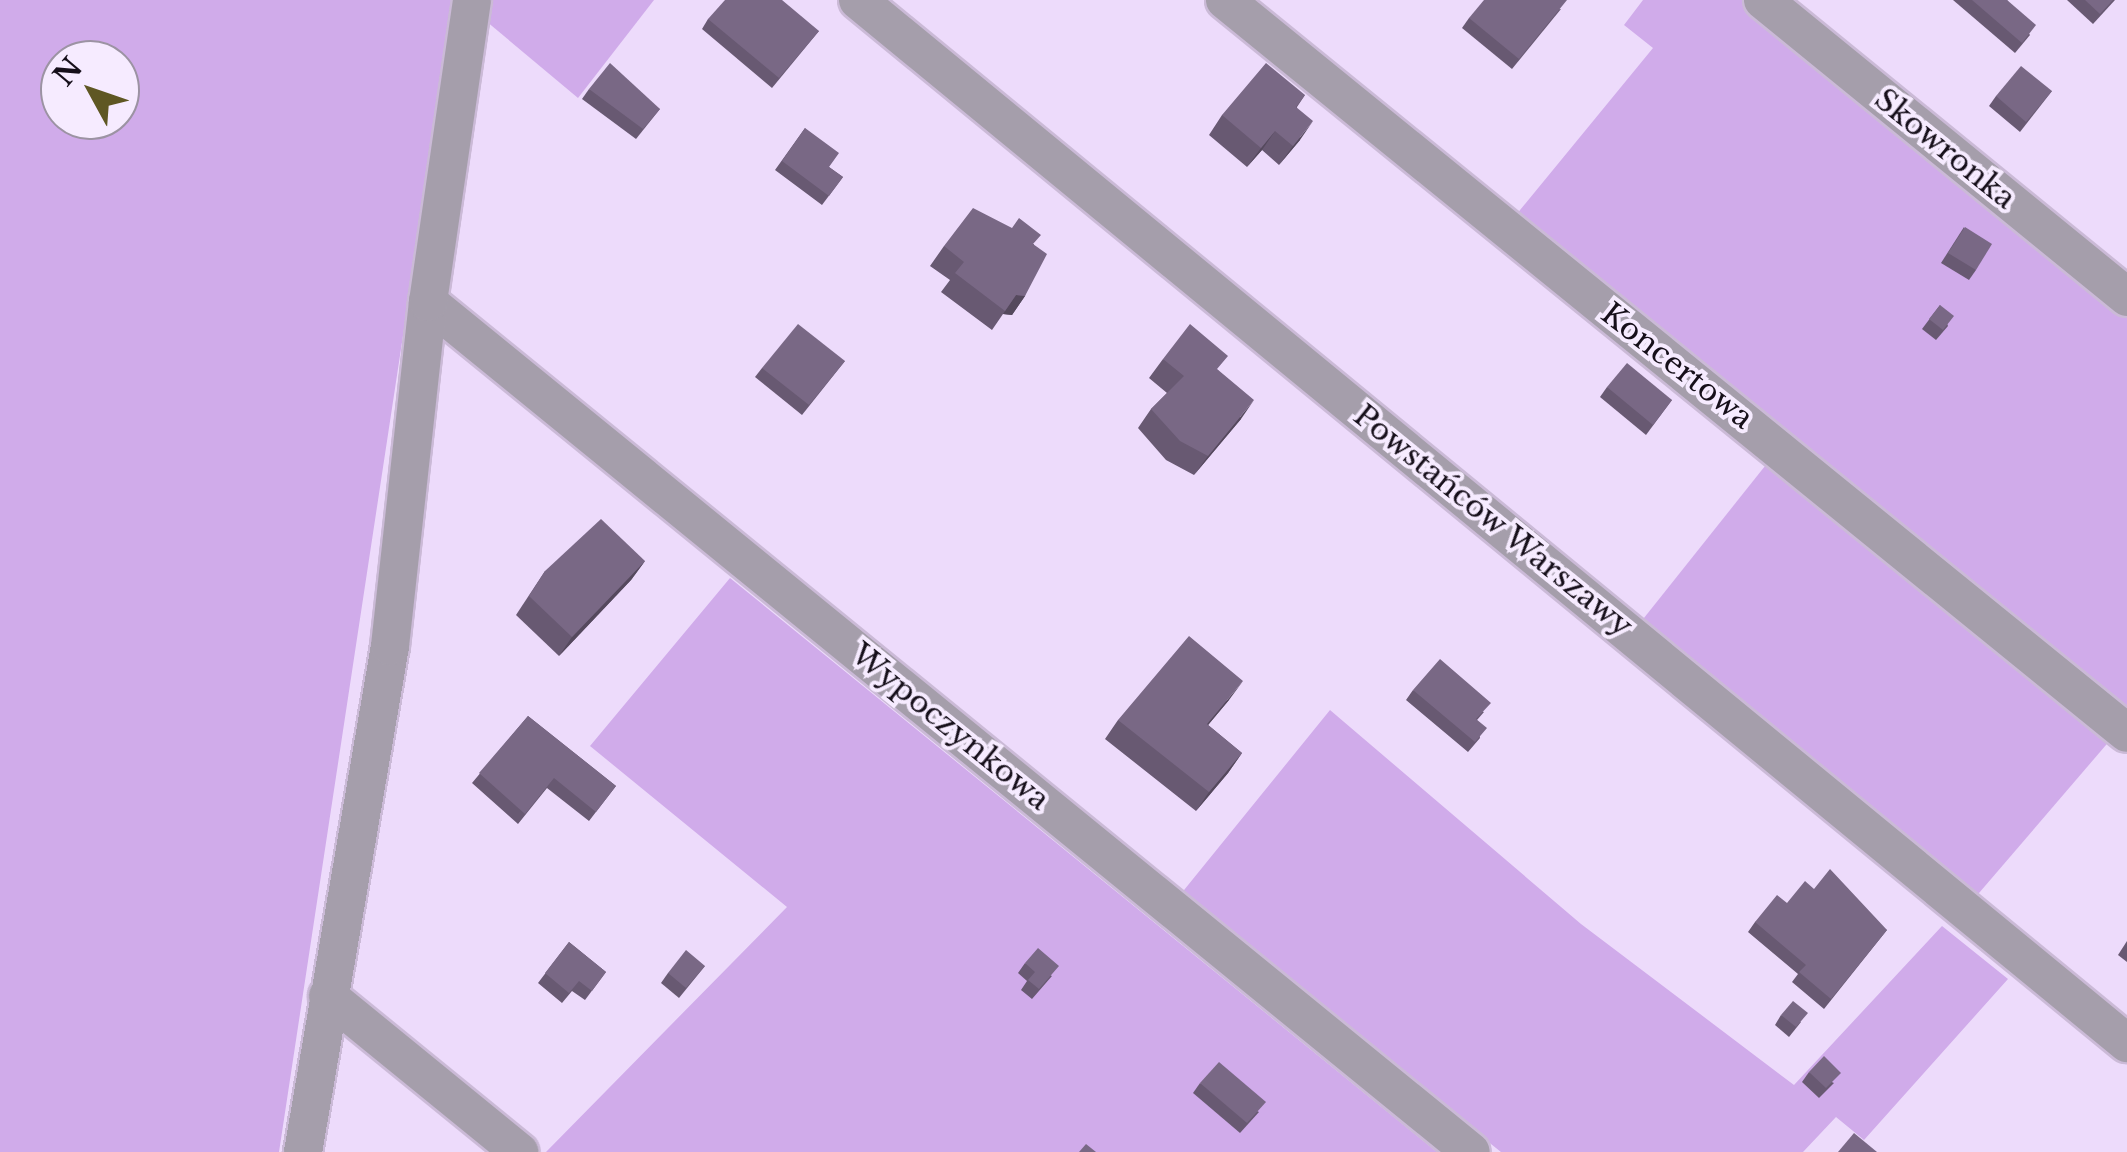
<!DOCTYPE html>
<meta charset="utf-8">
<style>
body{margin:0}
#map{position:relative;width:2127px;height:1152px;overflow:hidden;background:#eddbfb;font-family:"Libre Baskerville",serif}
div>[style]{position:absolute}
.green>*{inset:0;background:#d0abea}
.roads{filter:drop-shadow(2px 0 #cbbad7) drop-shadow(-2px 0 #cbbad7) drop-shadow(0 2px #cbbad7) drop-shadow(0 -2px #cbbad7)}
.street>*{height:38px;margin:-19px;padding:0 19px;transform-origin:19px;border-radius:19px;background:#a59eab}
.wall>*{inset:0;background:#685972}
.shaded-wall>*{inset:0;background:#55495d}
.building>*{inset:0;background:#796885}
span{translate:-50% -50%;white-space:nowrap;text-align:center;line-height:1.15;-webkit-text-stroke:8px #f6ebff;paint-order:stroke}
.street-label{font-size:30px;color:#160f1a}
.north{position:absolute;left:40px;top:40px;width:100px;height:100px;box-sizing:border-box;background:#f6ebff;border:2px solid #9c93a3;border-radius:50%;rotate:310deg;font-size:28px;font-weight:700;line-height:40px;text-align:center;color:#160f1a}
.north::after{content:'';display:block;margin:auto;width:35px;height:45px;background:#5f5723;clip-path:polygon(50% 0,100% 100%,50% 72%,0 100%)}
</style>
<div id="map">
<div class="green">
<i style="clip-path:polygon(evenodd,0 0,454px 0,279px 1152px,0 1152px,0 0,60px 60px,120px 60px,120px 120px,60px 120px,60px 60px)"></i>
<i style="clip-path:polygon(482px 0,654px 0,578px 98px,480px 16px)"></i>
<i style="clip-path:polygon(1643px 0,1748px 0,2127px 315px,2127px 726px,1511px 221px,1653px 48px,1624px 25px)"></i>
<i style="clip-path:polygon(1769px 461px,2112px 738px,1973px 900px,1636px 628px)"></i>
<i style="clip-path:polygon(730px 578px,1437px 1152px,546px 1152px,787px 907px,590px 746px)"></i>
<i style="clip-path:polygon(1330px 710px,1581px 924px,1794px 1085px,1942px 926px,2008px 979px,1864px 1140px,1836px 1117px,1803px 1152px,1501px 1152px,1180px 895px)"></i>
</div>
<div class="roads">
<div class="street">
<i style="left:858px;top:0;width:1643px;rotate:39.42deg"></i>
<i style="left:1225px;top:0;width:1162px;rotate:39.1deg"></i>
<i style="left:1763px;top:0;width:470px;rotate:39.2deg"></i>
<i style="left:428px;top:302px;width:1345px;rotate:39.18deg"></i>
<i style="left:328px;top:996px;width:247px;rotate:39.2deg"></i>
<i style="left:303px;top:1152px;width:513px;rotate:-80.24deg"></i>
<i style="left:390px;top:646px;width:346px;rotate:-83.7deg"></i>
<i style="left:428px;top:302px;width:305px;rotate:-81.7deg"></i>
</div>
</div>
<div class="wall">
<i style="clip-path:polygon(1953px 0,2007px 0,2030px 35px,2015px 53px)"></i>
<i style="clip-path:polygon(2067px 0,2115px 0,2093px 24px)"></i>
<i style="clip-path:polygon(1561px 9px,1512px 69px,1462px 28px,1469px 18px)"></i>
<i style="clip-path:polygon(708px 19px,819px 31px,772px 88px,702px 29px)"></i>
<i style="clip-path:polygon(589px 89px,660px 109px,636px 139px,582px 99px)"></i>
<i style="clip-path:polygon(2052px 91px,2020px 132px,1989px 106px,1996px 96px)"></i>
<i style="clip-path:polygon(1305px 95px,1297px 107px,1300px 140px,1279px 165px,1262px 150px,1247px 167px,1209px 135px,1222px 115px)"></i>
<i style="clip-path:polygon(805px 128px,829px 167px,843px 177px,822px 205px,775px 170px)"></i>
<i style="clip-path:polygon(1964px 227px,1976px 270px,1969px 280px,1941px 263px)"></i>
<i style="clip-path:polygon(1034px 244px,1025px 296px,1012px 315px,1003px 314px,992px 330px,941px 292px,950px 280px,930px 266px,944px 246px)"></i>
<i style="clip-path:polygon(1940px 305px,1948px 326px,1936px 340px,1922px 329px)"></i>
<i style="clip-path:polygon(1163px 359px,1218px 370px,1241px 419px,1194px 475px,1166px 460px,1138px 428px,1151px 409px,1167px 393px,1149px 378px)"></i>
<i style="clip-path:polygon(845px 361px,802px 415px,755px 377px,762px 368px)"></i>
<i style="clip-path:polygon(1607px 387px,1672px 400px,1646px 435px,1600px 397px)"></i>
<i style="clip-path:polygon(645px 561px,631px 580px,559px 656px,516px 615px,545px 571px)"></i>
<i style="clip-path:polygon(1413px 690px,1484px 712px,1477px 720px,1480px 738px,1468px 752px,1406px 700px)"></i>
<i style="clip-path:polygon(1229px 700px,1208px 725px,1242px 753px,1228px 773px,1196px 811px,1105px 739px,1118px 720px)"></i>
<i style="clip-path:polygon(528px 716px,616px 786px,589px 821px,547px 788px,518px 824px,472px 783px)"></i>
<i style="clip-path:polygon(1814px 889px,1887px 930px,1824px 1009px,1792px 982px,1798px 974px,1748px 932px,1755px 922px)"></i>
<i style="clip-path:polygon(2127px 941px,2127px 962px,2118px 955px)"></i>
<i style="clip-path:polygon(569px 942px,606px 972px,585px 1000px,572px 991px,562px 1003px,538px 983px)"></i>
<i style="clip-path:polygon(1025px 963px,1052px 976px,1032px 999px,1021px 990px,1027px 981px,1018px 973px)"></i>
<i style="clip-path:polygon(705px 966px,679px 998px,661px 983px,668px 973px)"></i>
<i style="clip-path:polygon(1781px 1015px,1801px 1022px,1789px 1037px,1775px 1025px)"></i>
<i style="clip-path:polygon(1809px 1072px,1834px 1083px,1819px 1098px,1802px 1082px)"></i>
<i style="clip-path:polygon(1200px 1083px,1259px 1112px,1240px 1133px,1193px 1093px)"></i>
</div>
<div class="shaded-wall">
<i style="clip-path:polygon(1313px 121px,1300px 140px,1279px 165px,1293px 146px)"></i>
<i style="clip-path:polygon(1275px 131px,1262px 150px,1247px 167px,1261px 148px)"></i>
<i style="clip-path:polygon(1016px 295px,1025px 296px,1012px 315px,1003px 314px,992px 330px)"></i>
<i style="clip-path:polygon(1254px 400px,1241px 419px,1194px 475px,1208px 456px)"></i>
<i style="clip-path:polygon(645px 561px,631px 580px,559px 656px,572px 637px)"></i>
<i style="clip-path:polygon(1243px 681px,1229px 700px,1193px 743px,1207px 724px)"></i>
<i style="clip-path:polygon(1242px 753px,1228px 773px,1196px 811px,1209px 792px)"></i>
</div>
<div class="building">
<i style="clip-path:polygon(725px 0,782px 0,819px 31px,779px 78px,708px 19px)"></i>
<i style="clip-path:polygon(1484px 0,1567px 0,1519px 59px,1469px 18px)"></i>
<i style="clip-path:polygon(1972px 0,2007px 0,2036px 25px,2022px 43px)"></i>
<i style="clip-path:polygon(2085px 0,2113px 0,2100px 14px)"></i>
<i style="clip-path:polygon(610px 63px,660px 109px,643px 129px,589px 89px)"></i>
<i style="clip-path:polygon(1266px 63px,1305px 95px,1296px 107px,1313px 121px,1293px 146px,1275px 131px,1261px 148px,1222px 115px)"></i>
<i style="clip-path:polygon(2021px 66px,2052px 91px,2026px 122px,1996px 96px)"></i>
<i style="clip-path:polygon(805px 128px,839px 153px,829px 167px,843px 177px,829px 196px,782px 161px)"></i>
<i style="clip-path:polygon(973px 208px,1012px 228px,1019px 218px,1041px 235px,1033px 244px,1047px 254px,1025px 296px,1016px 295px,1005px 311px,955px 273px,964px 262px,944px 246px)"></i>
<i style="clip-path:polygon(1965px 227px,1992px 244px,1976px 270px,1948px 253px)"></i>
<i style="clip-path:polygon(1940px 305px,1954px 316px,1943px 330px,1929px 319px)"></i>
<i style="clip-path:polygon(798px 324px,845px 361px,809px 405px,762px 368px)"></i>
<i style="clip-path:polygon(1190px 324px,1228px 356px,1217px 369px,1254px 400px,1208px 456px,1180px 441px,1151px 409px,1184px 376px,1163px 359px)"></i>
<i style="clip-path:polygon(1627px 363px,1672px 400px,1653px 425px,1607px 387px)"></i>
<i style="clip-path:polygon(601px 519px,645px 561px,572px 637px,529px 596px,545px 571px)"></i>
<i style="clip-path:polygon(1189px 636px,1243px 681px,1207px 724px,1242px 753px,1209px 792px,1118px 720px)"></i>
<i style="clip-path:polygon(1440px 659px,1491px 703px,1476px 719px,1487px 728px,1475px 742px,1413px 690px)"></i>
<i style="clip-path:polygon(528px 716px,616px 786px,596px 812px,554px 778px,525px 814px,479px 773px)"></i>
<i style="clip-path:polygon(1830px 869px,1887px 930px,1831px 999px,1799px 972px,1806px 965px,1755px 922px,1777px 895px,1787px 903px,1805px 881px,1814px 889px)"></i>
<i style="clip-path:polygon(569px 942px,606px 972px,592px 991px,579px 981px,569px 993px,545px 973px)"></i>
<i style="clip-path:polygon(1038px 948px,1059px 966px,1039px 989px,1028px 980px,1035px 972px,1025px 963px)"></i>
<i style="clip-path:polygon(686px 950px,705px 966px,686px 988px,668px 973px)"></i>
<i style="clip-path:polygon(1793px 1001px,1808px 1013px,1796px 1027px,1781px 1015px)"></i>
<i style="clip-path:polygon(1824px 1056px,1841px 1073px,1826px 1088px,1809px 1072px)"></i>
<i style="clip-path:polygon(1219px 1062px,1266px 1102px,1247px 1123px,1200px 1083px)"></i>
<i style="clip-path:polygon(1854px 1133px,1877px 1152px,1838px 1152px)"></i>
<i style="clip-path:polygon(1086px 1144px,1096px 1152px,1079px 1152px)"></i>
</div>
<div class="street-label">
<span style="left:1945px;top:149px;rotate:39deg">Skowronka</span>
<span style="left:1677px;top:366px;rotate:38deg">Koncertowa</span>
<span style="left:1493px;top:521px;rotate:39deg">Powstańców Warszawy</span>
<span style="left:950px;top:727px;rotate:39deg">Wypoczynkowa</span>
</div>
<div class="north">N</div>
</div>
